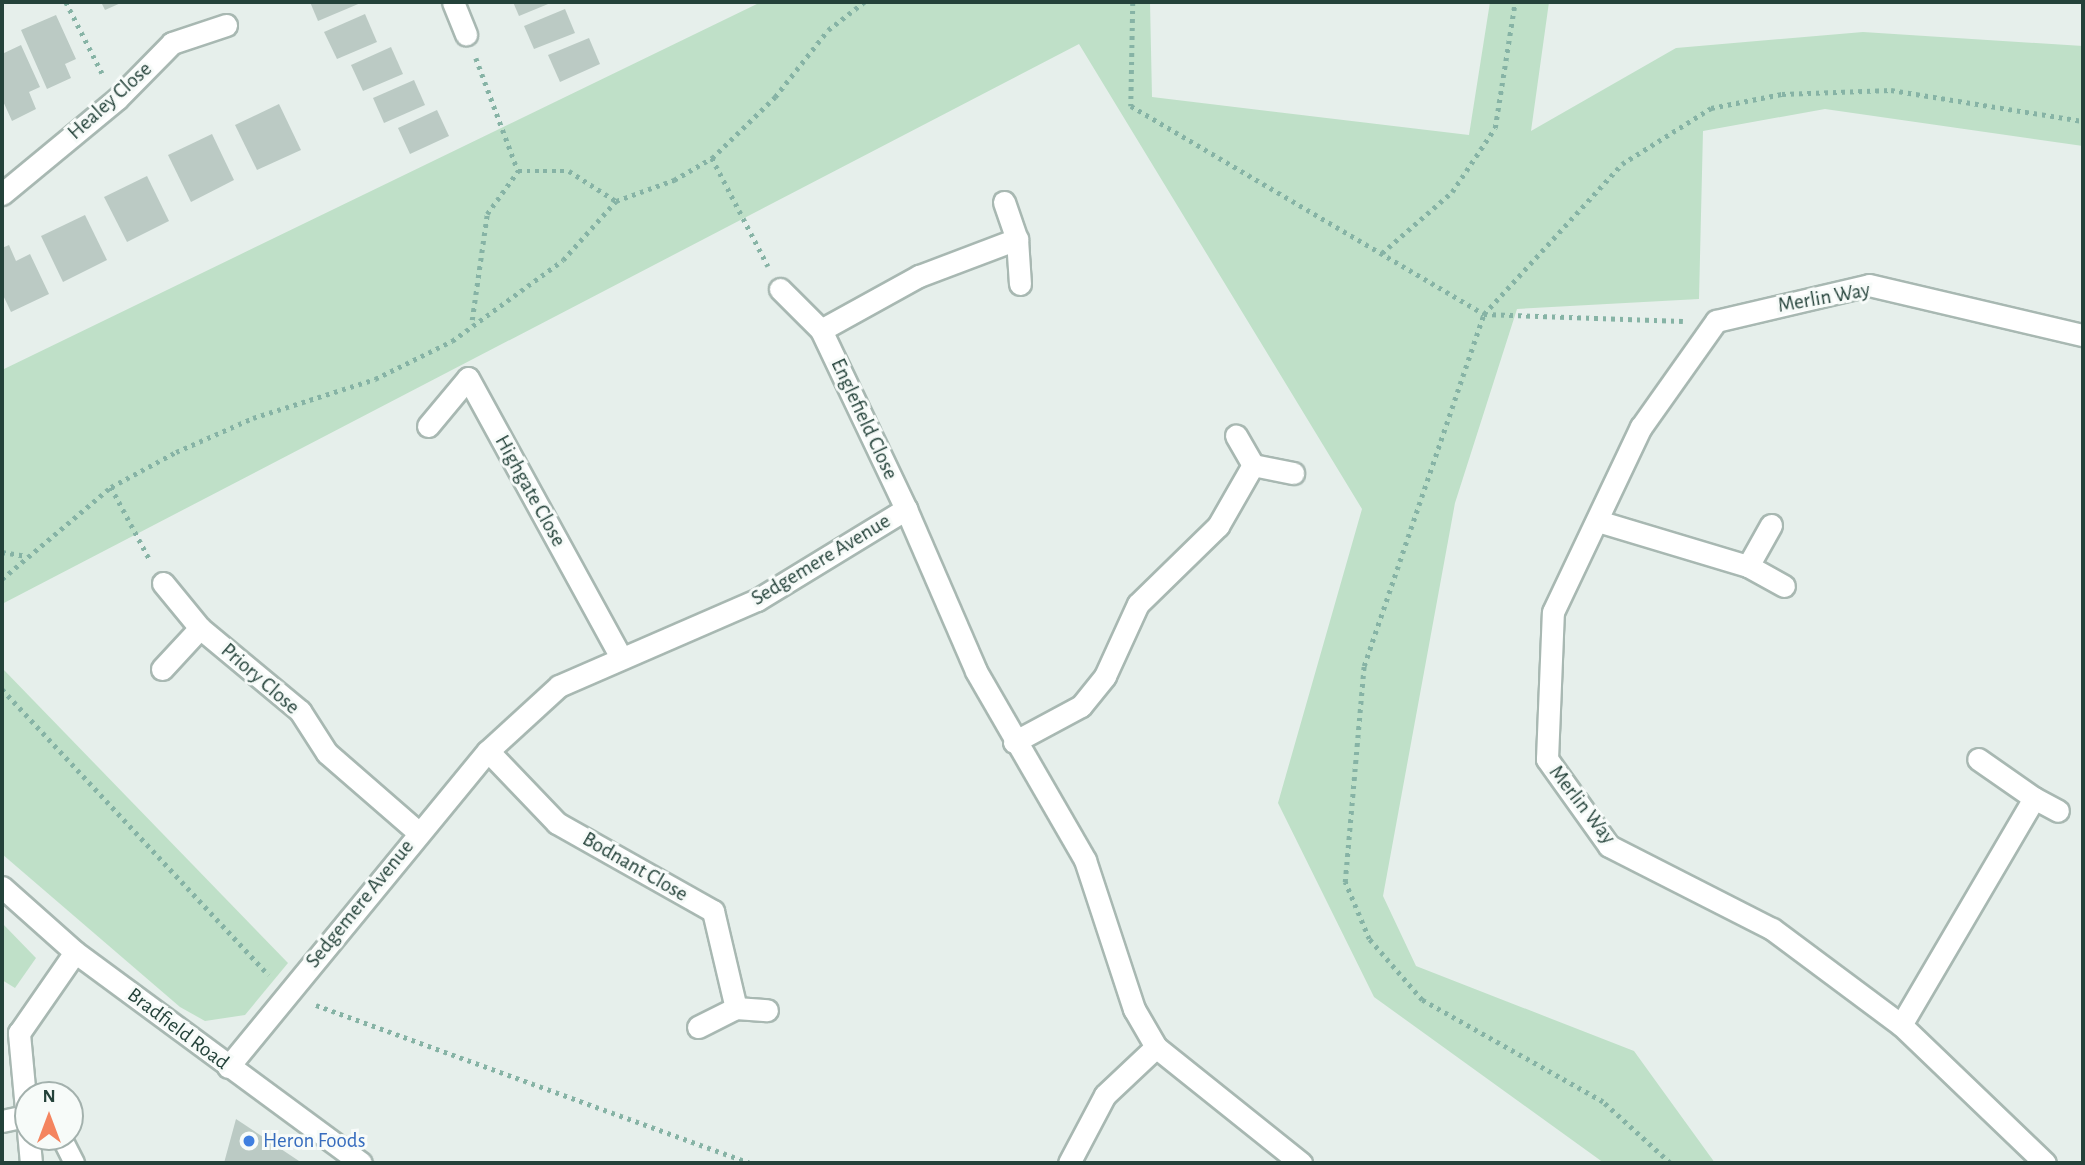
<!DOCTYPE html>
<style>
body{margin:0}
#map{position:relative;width:2085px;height:1165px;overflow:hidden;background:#e6efeb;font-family:"Alegreya Sans",sans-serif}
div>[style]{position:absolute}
.green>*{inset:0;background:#bfe0c8}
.building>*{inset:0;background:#bbcac4}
.path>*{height:4.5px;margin-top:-2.25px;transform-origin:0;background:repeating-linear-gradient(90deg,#86b3a5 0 3.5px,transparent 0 8.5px)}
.roads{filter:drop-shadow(2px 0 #a8b8b2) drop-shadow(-2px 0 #a8b8b2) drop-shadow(0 2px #a8b8b2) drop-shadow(0 -2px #a8b8b2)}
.service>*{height:19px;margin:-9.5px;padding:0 9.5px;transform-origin:9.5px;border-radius:9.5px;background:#fff}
.minor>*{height:21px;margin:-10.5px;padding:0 10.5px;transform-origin:10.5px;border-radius:10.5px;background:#fff}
.secondary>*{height:21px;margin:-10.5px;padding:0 10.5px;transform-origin:10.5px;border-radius:10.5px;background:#fff}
.dots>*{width:19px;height:19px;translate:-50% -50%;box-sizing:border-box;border:4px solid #f7fbf9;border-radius:50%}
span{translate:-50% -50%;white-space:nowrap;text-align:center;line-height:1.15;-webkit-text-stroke:6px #f7fbf9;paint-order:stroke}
.street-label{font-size:21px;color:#24423a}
.shop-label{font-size:21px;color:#366cbe}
.left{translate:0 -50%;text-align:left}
.frame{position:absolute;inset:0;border:4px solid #24423a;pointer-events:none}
.north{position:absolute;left:14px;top:1081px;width:70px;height:70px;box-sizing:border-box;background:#f7fbf9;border:2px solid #a3b1ad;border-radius:50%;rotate:0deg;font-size:19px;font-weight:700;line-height:28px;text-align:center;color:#24423a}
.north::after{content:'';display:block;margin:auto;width:24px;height:32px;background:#f4845f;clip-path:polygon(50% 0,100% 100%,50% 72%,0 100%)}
</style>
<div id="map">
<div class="green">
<i style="clip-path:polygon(761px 2px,1150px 2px,1152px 97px,1469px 135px,1490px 2px,1549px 2px,1531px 131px,1676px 48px,1863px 32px,2083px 46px,2083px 146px,1825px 109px,1703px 131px,1699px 299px,1517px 309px,1455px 503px,1383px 896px,1416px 966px,1634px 1051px,1715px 1163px,1604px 1163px,1374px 997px,1278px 803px,1362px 509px,1079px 44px,2px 604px,2px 370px)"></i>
<i style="clip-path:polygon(2px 668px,288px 963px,245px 1015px,205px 1021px,180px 1007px,2px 854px)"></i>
<i style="clip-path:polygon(2px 923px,36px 958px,15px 988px,2px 980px)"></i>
</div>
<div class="building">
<i style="clip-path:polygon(101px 2px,123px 2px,105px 10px)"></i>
<i style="clip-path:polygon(310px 2px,363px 2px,318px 21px)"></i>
<i style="clip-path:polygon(513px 2px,553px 2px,519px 16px)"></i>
<i style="clip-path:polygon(565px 9px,575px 33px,534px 49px,524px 26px)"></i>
<i style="clip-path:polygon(365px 14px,377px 42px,337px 59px,324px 32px)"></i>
<i style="clip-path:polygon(56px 15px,76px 59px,65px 64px,71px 78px,47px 89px,21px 30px)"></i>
<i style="clip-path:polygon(589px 38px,600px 64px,560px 82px,548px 55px)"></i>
<i style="clip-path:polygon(21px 45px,40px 87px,29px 92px,36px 109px,12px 121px,2px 99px,2px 54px)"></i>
<i style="clip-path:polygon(391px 47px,403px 74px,363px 91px,351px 65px)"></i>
<i style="clip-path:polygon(414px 80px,425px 105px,384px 123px,373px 98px)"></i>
<i style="clip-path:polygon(279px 104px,301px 150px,257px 170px,235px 125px)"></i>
<i style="clip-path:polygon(437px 110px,449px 136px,410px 154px,398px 128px)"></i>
<i style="clip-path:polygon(212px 134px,234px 180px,191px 202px,168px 155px)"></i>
<i style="clip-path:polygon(147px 176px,169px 221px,127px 242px,104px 197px)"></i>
<i style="clip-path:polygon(85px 215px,107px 260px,63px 282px,41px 236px)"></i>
<i style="clip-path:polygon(9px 245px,16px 261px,30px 254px,49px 294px,11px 312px,2px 293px,2px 248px)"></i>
<i style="clip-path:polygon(236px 1119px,302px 1163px,224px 1163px)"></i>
</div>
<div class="path">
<i style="left:66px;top:2px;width:80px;rotate:63.1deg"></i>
<i style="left:1133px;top:2px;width:104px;rotate:91.1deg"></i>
<i style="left:1131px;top:106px;width:410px;rotate:30.5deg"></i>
<i style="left:1484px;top:314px;width:199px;rotate:2deg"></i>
<i style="left:476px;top:58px;width:121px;rotate:69.6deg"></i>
<i style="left:518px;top:171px;width:51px"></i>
<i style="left:569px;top:171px;width:56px;rotate:32.6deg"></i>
<i style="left:712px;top:158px;width:122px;rotate:62.6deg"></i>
<i style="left:1382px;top:253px;width:93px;rotate:-41.1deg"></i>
<i style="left:1452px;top:192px;width:77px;rotate:-56.1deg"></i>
<i style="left:1495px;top:128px;width:128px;rotate:-81deg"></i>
<i style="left:472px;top:320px;width:107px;rotate:-81.9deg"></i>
<i style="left:487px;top:214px;width:53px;rotate:-54.2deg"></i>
<i style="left:111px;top:487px;width:83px;rotate:61.9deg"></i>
<i style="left:2px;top:552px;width:25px;rotate:9deg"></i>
<i style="left:2px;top:579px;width:143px;rotate:-40.2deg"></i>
<i style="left:111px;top:487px;width:74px;rotate:-28.3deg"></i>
<i style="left:176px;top:452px;width:84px;rotate:-23.8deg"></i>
<i style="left:253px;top:418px;width:128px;rotate:-17.7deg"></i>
<i style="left:375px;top:379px;width:86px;rotate:-26.3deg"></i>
<i style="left:452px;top:341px;width:137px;rotate:-36.1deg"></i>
<i style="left:563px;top:260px;width:79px;rotate:-48.1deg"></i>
<i style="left:616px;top:201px;width:62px;rotate:-19.9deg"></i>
<i style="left:674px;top:180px;width:44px;rotate:-30.1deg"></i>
<i style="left:712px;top:158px;width:88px;rotate:-44.1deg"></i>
<i style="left:775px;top:97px;width:85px;rotate:-51.7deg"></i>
<i style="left:828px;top:30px;width:46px;rotate:-37.9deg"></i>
<i style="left:2px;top:689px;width:391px;rotate:47deg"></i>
<i style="left:316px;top:1005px;width:461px;rotate:20deg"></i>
<i style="left:1670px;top:1163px;width:91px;rotate:-137.7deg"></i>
<i style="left:1603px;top:1102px;width:208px;rotate:-150.6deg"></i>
<i style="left:1422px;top:1000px;width:81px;rotate:-131deg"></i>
<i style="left:1369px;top:939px;width:62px;rotate:-112.8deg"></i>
<i style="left:1345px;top:882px;width:217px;rotate:-85deg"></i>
<i style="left:1364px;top:666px;width:372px;rotate:-71.2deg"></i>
<i style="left:1484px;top:314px;width:204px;rotate:-47.4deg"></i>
<i style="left:1622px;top:164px;width:105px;rotate:-32.2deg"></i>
<i style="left:1711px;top:108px;width:72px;rotate:-11.2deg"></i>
<i style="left:1782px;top:94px;width:109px;rotate:-2.1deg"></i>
<i style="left:1891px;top:90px;width:194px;rotate:9.2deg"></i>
</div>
<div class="roads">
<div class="service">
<i style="left:61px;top:1137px;width:29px;rotate:63deg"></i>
</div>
<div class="minor">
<i style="left:453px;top:2px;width:35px;rotate:68deg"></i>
<i style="left:2px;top:194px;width:149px;rotate:-39.6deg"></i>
<i style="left:117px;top:99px;width:78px;rotate:-45.5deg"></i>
<i style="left:172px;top:43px;width:57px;rotate:-18.4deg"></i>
<i style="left:1004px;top:202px;width:39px;rotate:71deg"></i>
<i style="left:1017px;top:239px;width:45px;rotate:86.2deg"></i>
<i style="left:780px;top:289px;width:58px;rotate:45deg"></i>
<i style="left:821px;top:330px;width:198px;rotate:64.6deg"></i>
<i style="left:821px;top:330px;width:112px;rotate:-28.9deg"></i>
<i style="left:919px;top:276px;width:105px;rotate:-20.7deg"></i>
<i style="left:428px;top:426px;width:62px;rotate:-50.2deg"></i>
<i style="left:468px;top:378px;width:319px;rotate:61.3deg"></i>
<i style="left:1253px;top:465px;width:41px;rotate:11.3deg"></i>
<i style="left:1601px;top:522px;width:153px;rotate:16.7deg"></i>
<i style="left:1748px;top:566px;width:41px;rotate:29.1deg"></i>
<i style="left:1748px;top:566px;width:47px;rotate:-60.7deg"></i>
<i style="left:163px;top:583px;width:58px;rotate:50.6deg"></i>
<i style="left:200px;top:628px;width:130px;rotate:39.7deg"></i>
<i style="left:300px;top:711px;width:50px;rotate:57.3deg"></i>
<i style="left:327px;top:753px;width:121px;rotate:41deg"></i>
<i style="left:162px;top:669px;width:56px;rotate:-47.2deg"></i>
<i style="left:1014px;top:742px;width:76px;rotate:-28.2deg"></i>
<i style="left:1081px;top:706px;width:38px;rotate:-51deg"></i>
<i style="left:1105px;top:676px;width:79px;rotate:-65.4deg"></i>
<i style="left:1138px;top:604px;width:112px;rotate:-44.3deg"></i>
<i style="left:1218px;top:526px;width:70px;rotate:-60.2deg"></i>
<i style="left:1253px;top:465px;width:34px;rotate:-120deg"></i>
<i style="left:488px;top:751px;width:100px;rotate:46.2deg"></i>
<i style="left:557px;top:823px;width:179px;rotate:29.4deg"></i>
<i style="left:713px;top:911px;width:100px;rotate:76.7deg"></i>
<i style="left:2034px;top:798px;width:27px;rotate:28deg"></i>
<i style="left:1901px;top:1025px;width:263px;rotate:-59.6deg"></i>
<i style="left:2034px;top:798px;width:68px;rotate:-145.1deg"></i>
<i style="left:698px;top:1027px;width:42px;rotate:-26.6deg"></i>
<i style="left:736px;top:1008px;width:31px;rotate:4deg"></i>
<i style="left:228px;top:1067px;width:409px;rotate:-50.6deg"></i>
<i style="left:488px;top:751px;width:96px;rotate:-42.5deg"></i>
<i style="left:559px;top:686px;width:216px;rotate:-23.5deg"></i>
<i style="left:757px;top:600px;width:175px;rotate:-31.4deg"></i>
<i style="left:906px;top:509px;width:176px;rotate:66.6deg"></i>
<i style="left:976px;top:671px;width:218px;rotate:60deg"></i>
<i style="left:1085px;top:860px;width:157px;rotate:71.8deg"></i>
<i style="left:1134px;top:1009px;width:44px;rotate:59.9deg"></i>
<i style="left:1156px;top:1047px;width:186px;rotate:38.7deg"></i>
<i style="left:2px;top:1121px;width:24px;rotate:-12deg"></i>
<i style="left:31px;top:1163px;width:131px;rotate:-95.3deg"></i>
<i style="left:19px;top:1033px;width:98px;rotate:-55.3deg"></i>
<i style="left:1069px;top:1163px;width:77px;rotate:-62.1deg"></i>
<i style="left:1105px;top:1095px;width:70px;rotate:-43.3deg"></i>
<i style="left:2045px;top:1163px;width:199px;rotate:-136.2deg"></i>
<i style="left:1901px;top:1025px;width:161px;rotate:-143.3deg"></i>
<i style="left:1772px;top:929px;width:183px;rotate:-153deg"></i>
<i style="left:1609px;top:846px;width:107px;rotate:-125.5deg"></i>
<i style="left:1547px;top:759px;width:147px;rotate:-87.7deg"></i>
<i style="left:1553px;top:612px;width:205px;rotate:-64.6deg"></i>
<i style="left:1641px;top:427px;width:130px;rotate:-54.7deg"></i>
<i style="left:1716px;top:321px;width:157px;rotate:-13.2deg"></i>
<i style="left:1869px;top:285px;width:220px;rotate:13.2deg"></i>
</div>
<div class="secondary">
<i style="left:2px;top:887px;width:98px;rotate:41.7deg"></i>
<i style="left:75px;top:952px;width:355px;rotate:36.4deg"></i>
</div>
</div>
<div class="dots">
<i style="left:249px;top:1141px;background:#3f7fe0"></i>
</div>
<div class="street-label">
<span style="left:110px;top:101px;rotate:-42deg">Healey Close</span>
<span style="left:1824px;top:298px;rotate:-10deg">Merlin Way</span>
<span style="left:864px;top:419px;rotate:65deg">Englefield Close</span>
<span style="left:530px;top:491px;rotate:61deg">Highgate Close</span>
<span style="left:821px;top:560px;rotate:-31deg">Sedgemere Avenue</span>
<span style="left:260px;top:679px;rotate:41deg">Priory Close</span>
<span style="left:1582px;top:805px;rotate:52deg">Merlin Way</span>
<span style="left:635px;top:867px;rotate:30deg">Bodnant Close</span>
<span style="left:360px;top:904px;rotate:-51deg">Sedgemere Avenue</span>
<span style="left:178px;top:1029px;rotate:37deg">Bradfield Road</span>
</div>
<div class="shop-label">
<span class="left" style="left:263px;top:1141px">Heron Foods</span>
</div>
<div class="frame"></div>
<div class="north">N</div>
</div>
